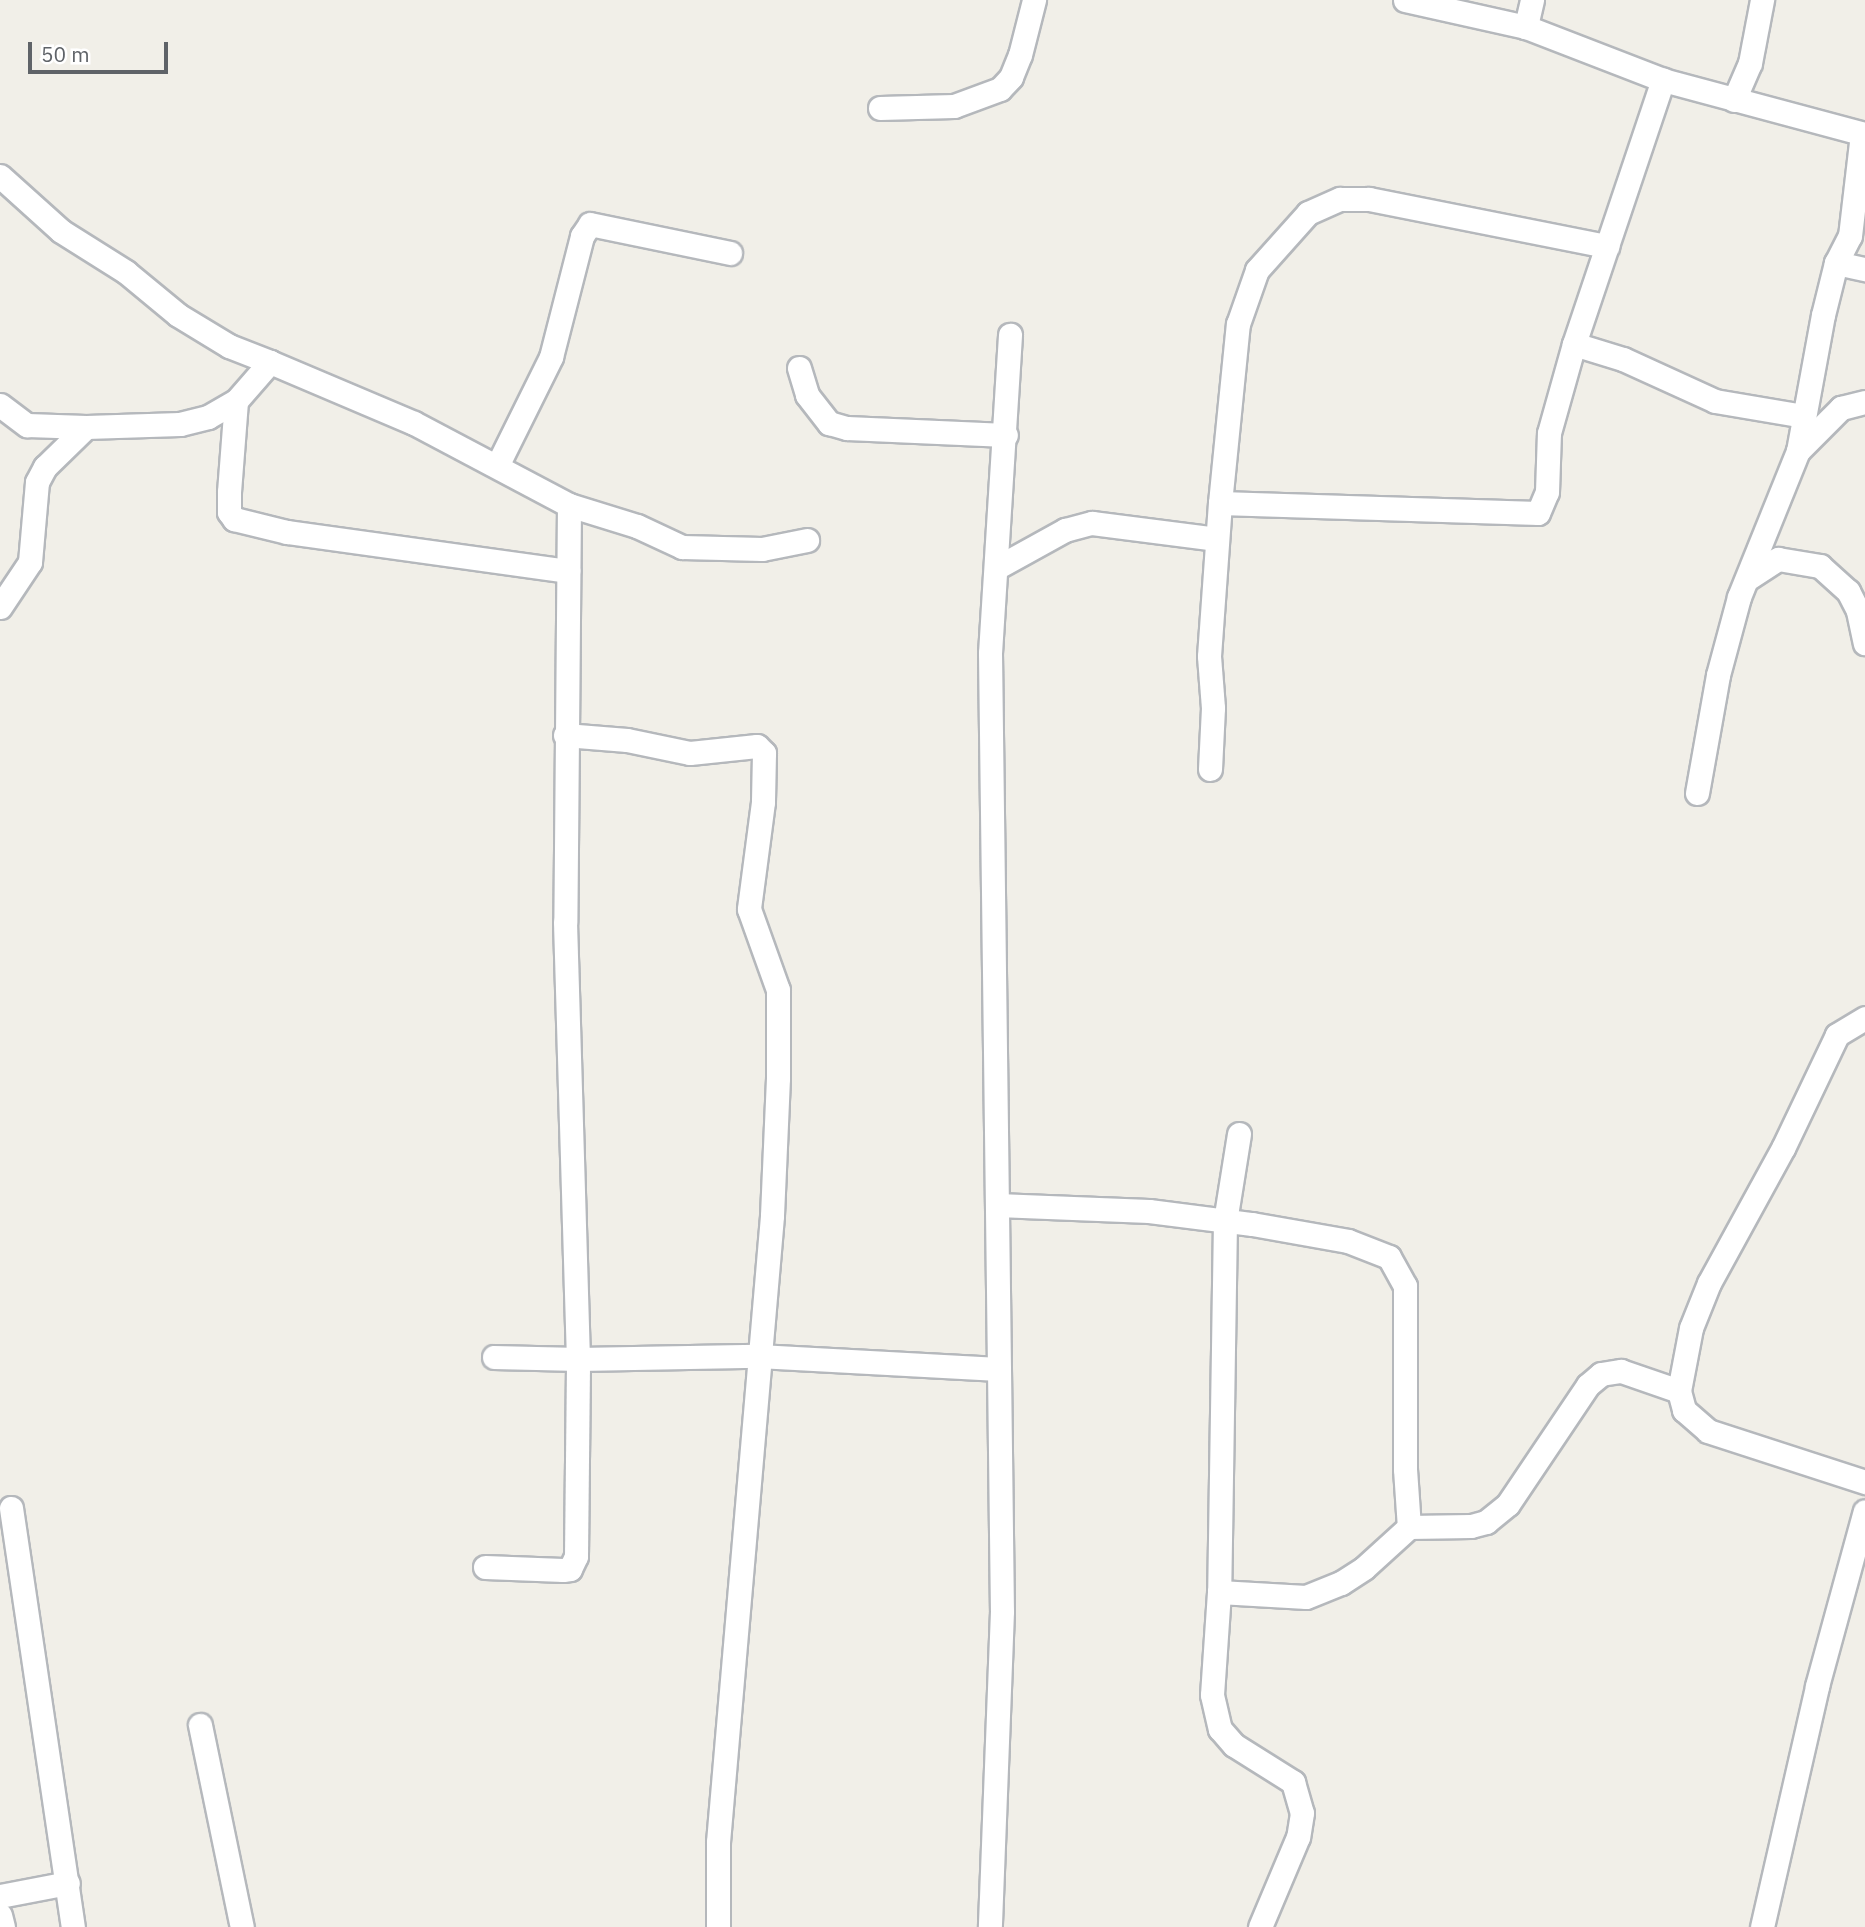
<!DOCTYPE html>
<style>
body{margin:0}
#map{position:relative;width:1865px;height:1927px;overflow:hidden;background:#f1efe8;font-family:"IBM Plex Sans",sans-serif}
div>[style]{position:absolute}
.roads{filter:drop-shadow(2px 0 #b5b8bc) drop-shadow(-2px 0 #b5b8bc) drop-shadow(0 2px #b5b8bc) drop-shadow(0 -2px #b5b8bc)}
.minor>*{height:23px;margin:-11.5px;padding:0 11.5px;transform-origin:11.5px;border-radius:11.5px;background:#fff}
span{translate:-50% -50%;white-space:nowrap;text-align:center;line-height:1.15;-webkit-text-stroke:5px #fff;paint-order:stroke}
.scale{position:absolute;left:28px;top:42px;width:140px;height:32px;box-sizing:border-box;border:4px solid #5f6368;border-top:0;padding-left:9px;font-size:21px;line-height:24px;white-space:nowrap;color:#5f6368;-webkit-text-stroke:5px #fff;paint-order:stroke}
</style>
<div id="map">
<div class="roads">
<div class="minor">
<i style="left:1405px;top:0;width:124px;rotate:12.6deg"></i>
<i style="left:1532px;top:0;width:28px;rotate:103deg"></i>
<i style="left:1526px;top:27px;width:147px;rotate:21.1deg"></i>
<i style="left:1663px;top:80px;width:209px;rotate:15deg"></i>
<i style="left:1734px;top:100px;width:40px;rotate:-66.6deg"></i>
<i style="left:1750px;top:63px;width:64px;rotate:-79.2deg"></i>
<i style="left:880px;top:108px;width:74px;rotate:-1.5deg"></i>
<i style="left:954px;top:106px;width:49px;rotate:-20.3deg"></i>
<i style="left:1000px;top:89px;width:16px;rotate:-47deg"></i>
<i style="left:1011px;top:77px;width:24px;rotate:-68deg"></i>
<i style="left:1020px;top:55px;width:57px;rotate:-75.7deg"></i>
<i style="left:0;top:176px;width:82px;rotate:42deg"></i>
<i style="left:61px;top:231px;width:77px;rotate:32.2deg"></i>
<i style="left:126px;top:272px;width:67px;rotate:39.6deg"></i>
<i style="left:178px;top:315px;width:60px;rotate:31.3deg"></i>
<i style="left:229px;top:346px;width:44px;rotate:21.3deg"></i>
<i style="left:1836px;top:263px;width:30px;rotate:12deg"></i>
<i style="left:1574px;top:344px;width:51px;rotate:17deg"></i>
<i style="left:1623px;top:359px;width:101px;rotate:24.5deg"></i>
<i style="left:1715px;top:401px;width:90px;rotate:9.6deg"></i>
<i style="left:799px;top:368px;width:28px;rotate:73deg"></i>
<i style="left:807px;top:395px;width:36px;rotate:52deg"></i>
<i style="left:829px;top:423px;width:19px;rotate:16deg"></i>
<i style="left:847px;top:428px;width:159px;rotate:2.5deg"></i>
<i style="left:236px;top:401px;width:91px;rotate:94.4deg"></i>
<i style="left:229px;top:492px;width:20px;rotate:90deg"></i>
<i style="left:229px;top:512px;width:9px;rotate:54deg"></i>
<i style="left:234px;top:519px;width:55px;rotate:13.8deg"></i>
<i style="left:287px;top:532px;width:284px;rotate:7.9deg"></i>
<i style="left:0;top:405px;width:34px;rotate:37deg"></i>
<i style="left:27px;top:425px;width:59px;rotate:1.9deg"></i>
<i style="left:1798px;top:451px;width:61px;rotate:-45deg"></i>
<i style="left:1841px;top:408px;width:25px;rotate:-14deg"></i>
<i style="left:497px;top:466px;width:122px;rotate:-63.6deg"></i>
<i style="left:551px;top:357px;width:125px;rotate:-75.6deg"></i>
<i style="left:582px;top:236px;width:14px;rotate:-56deg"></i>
<i style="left:590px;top:224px;width:143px;rotate:11.7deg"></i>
<i style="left:1220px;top:503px;width:318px;rotate:1.8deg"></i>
<i style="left:1538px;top:513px;width:23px;rotate:-67deg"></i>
<i style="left:1547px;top:492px;width:59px;rotate:-88.1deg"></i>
<i style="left:1549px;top:433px;width:92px;rotate:-74.3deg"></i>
<i style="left:1574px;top:344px;width:279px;rotate:-71.4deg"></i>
<i style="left:569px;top:505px;width:71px;rotate:17.2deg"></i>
<i style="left:637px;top:526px;width:50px;rotate:25deg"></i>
<i style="left:682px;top:547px;width:80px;rotate:1.4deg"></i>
<i style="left:762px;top:549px;width:46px;rotate:-11.3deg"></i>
<i style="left:998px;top:567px;width:77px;rotate:-28.9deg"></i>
<i style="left:1065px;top:530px;width:28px;rotate:-15deg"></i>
<i style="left:1092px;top:523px;width:126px;rotate:7.3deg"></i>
<i style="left:1747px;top:579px;width:37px;rotate:-33deg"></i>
<i style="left:1778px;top:559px;width:43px;rotate:9.5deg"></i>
<i style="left:1820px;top:566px;width:38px;rotate:42deg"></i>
<i style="left:1848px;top:591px;width:22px;rotate:63deg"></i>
<i style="left:1858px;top:611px;width:33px;rotate:78deg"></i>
<i style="left:0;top:607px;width:54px;rotate:-56.3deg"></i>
<i style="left:30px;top:562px;width:80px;rotate:-85deg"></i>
<i style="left:37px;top:482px;width:17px;rotate:-62deg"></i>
<i style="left:45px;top:467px;width:57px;rotate:-44.3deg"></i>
<i style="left:86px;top:427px;width:94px;rotate:-1.8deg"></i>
<i style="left:180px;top:424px;width:29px;rotate:-14deg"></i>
<i style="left:208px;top:417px;width:32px;rotate:-30deg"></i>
<i style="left:236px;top:401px;width:52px;rotate:-48.9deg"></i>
<i style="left:270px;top:362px;width:156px;rotate:23deg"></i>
<i style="left:414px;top:423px;width:175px;rotate:27.9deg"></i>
<i style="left:569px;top:505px;width:417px;rotate:90.5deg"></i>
<i style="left:565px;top:922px;width:437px;rotate:88.3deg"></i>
<i style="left:578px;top:1359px;width:180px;rotate:-1deg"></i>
<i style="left:758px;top:1356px;width:241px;rotate:3.1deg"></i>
<i style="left:999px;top:1369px;width:242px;rotate:89.3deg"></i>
<i style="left:1002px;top:1611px;width:316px;rotate:92.2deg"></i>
<i style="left:565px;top:735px;width:62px;rotate:4.6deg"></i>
<i style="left:627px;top:740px;width:64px;rotate:11.7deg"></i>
<i style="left:690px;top:753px;width:67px;rotate:-6deg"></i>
<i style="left:757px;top:746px;width:10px;rotate:45deg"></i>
<i style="left:764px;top:753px;width:49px;rotate:91.2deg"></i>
<i style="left:763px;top:802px;width:108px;rotate:97.5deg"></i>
<i style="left:749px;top:909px;width:86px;rotate:70.3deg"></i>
<i style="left:778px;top:990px;width:88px;rotate:90deg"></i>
<i style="left:778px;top:1078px;width:138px;rotate:92.5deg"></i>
<i style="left:772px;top:1216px;width:628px;rotate:94.93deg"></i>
<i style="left:718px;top:1842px;width:85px;rotate:90deg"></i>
<i style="left:1210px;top:769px;width:61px;rotate:-87.2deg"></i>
<i style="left:1213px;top:708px;width:52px;rotate:-94.4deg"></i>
<i style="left:1209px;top:656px;width:153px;rotate:-85.9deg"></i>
<i style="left:1220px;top:503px;width:180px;rotate:-84.3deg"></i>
<i style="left:1238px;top:324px;width:57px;rotate:-70.6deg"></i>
<i style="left:1257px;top:270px;width:76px;rotate:-48.2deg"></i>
<i style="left:1308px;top:213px;width:35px;rotate:-24deg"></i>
<i style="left:1340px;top:199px;width:29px"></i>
<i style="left:1369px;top:199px;width:243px;rotate:11.2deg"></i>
<i style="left:1697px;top:793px;width:120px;rotate:-79.9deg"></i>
<i style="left:1718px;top:675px;width:81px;rotate:-74.9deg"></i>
<i style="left:1739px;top:597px;width:157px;rotate:-68deg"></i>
<i style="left:1798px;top:451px;width:138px;rotate:-79.6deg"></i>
<i style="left:1823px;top:315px;width:54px;rotate:-76deg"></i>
<i style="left:1836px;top:263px;width:30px;rotate:-63deg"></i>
<i style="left:1850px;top:236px;width:103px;rotate:-83.3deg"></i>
<i style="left:1865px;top:1018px;width:33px;rotate:149deg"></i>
<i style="left:1837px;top:1035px;width:125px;rotate:115.5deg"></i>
<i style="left:1783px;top:1148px;width:154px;rotate:118.7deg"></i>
<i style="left:1709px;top:1283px;width:48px;rotate:111.8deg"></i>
<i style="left:1691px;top:1328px;width:64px;rotate:100.8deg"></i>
<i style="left:1679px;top:1391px;width:20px;rotate:75deg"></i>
<i style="left:1684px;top:1410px;width:32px;rotate:41deg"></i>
<i style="left:1708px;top:1431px;width:165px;rotate:18deg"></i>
<i style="left:1239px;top:1134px;width:88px;rotate:99.1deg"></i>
<i style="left:1225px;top:1221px;width:371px;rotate:90.9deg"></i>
<i style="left:1219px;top:1592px;width:103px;rotate:93.9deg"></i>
<i style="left:1212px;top:1695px;width:35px;rotate:77deg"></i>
<i style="left:1220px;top:1729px;width:21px;rotate:49deg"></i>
<i style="left:1234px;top:1745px;width:70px;rotate:32.1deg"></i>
<i style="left:1293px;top:1782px;width:32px;rotate:74deg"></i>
<i style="left:1302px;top:1813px;width:24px;rotate:99deg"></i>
<i style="left:1298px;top:1837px;width:98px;rotate:112.9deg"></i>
<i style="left:997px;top:1205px;width:152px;rotate:2.3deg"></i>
<i style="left:1149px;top:1211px;width:104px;rotate:7.2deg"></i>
<i style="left:1252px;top:1224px;width:97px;rotate:10deg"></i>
<i style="left:1348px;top:1241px;width:44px;rotate:21.3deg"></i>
<i style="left:1389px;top:1257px;width:33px;rotate:61deg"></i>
<i style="left:1405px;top:1286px;width:183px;rotate:90deg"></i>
<i style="left:1405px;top:1469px;width:58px;rotate:86.1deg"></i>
<i style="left:999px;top:1369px;width:716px;rotate:-90.72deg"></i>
<i style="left:990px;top:653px;width:319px;rotate:-86.4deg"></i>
<i style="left:11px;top:1508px;width:424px;rotate:81.6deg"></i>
<i style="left:485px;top:1567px;width:78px;rotate:2.2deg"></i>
<i style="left:563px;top:1570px;width:7px;rotate:-8deg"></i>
<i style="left:570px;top:1569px;width:14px;rotate:-65deg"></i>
<i style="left:576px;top:1556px;width:197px;rotate:-89.4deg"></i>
<i style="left:578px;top:1359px;width:84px;rotate:-178.6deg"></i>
<i style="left:1219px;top:1592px;width:87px;rotate:3.3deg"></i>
<i style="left:1306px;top:1597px;width:38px;rotate:-22deg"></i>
<i style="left:1341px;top:1583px;width:27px;rotate:-33deg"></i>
<i style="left:1364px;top:1568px;width:61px;rotate:-42.3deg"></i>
<i style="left:1409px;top:1527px;width:62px;rotate:-0.9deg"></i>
<i style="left:1471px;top:1526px;width:16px;rotate:-15deg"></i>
<i style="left:1486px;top:1522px;width:28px;rotate:-39deg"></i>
<i style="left:1508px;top:1504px;width:143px;rotate:-56.1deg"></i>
<i style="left:1588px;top:1385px;width:17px;rotate:-40deg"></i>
<i style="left:1601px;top:1374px;width:20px;rotate:-9deg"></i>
<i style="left:1621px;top:1371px;width:61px;rotate:19deg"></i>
<i style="left:200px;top:1725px;width:206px;rotate:78.3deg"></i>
<i style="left:0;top:1896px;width:69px;rotate:-10.8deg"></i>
<i style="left:0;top:1915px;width:12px;rotate:76deg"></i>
<i style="left:1762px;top:1927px;width:247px;rotate:-77.1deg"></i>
<i style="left:1817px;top:1686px;width:181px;rotate:-74.7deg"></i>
</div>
</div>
<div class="scale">50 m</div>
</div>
